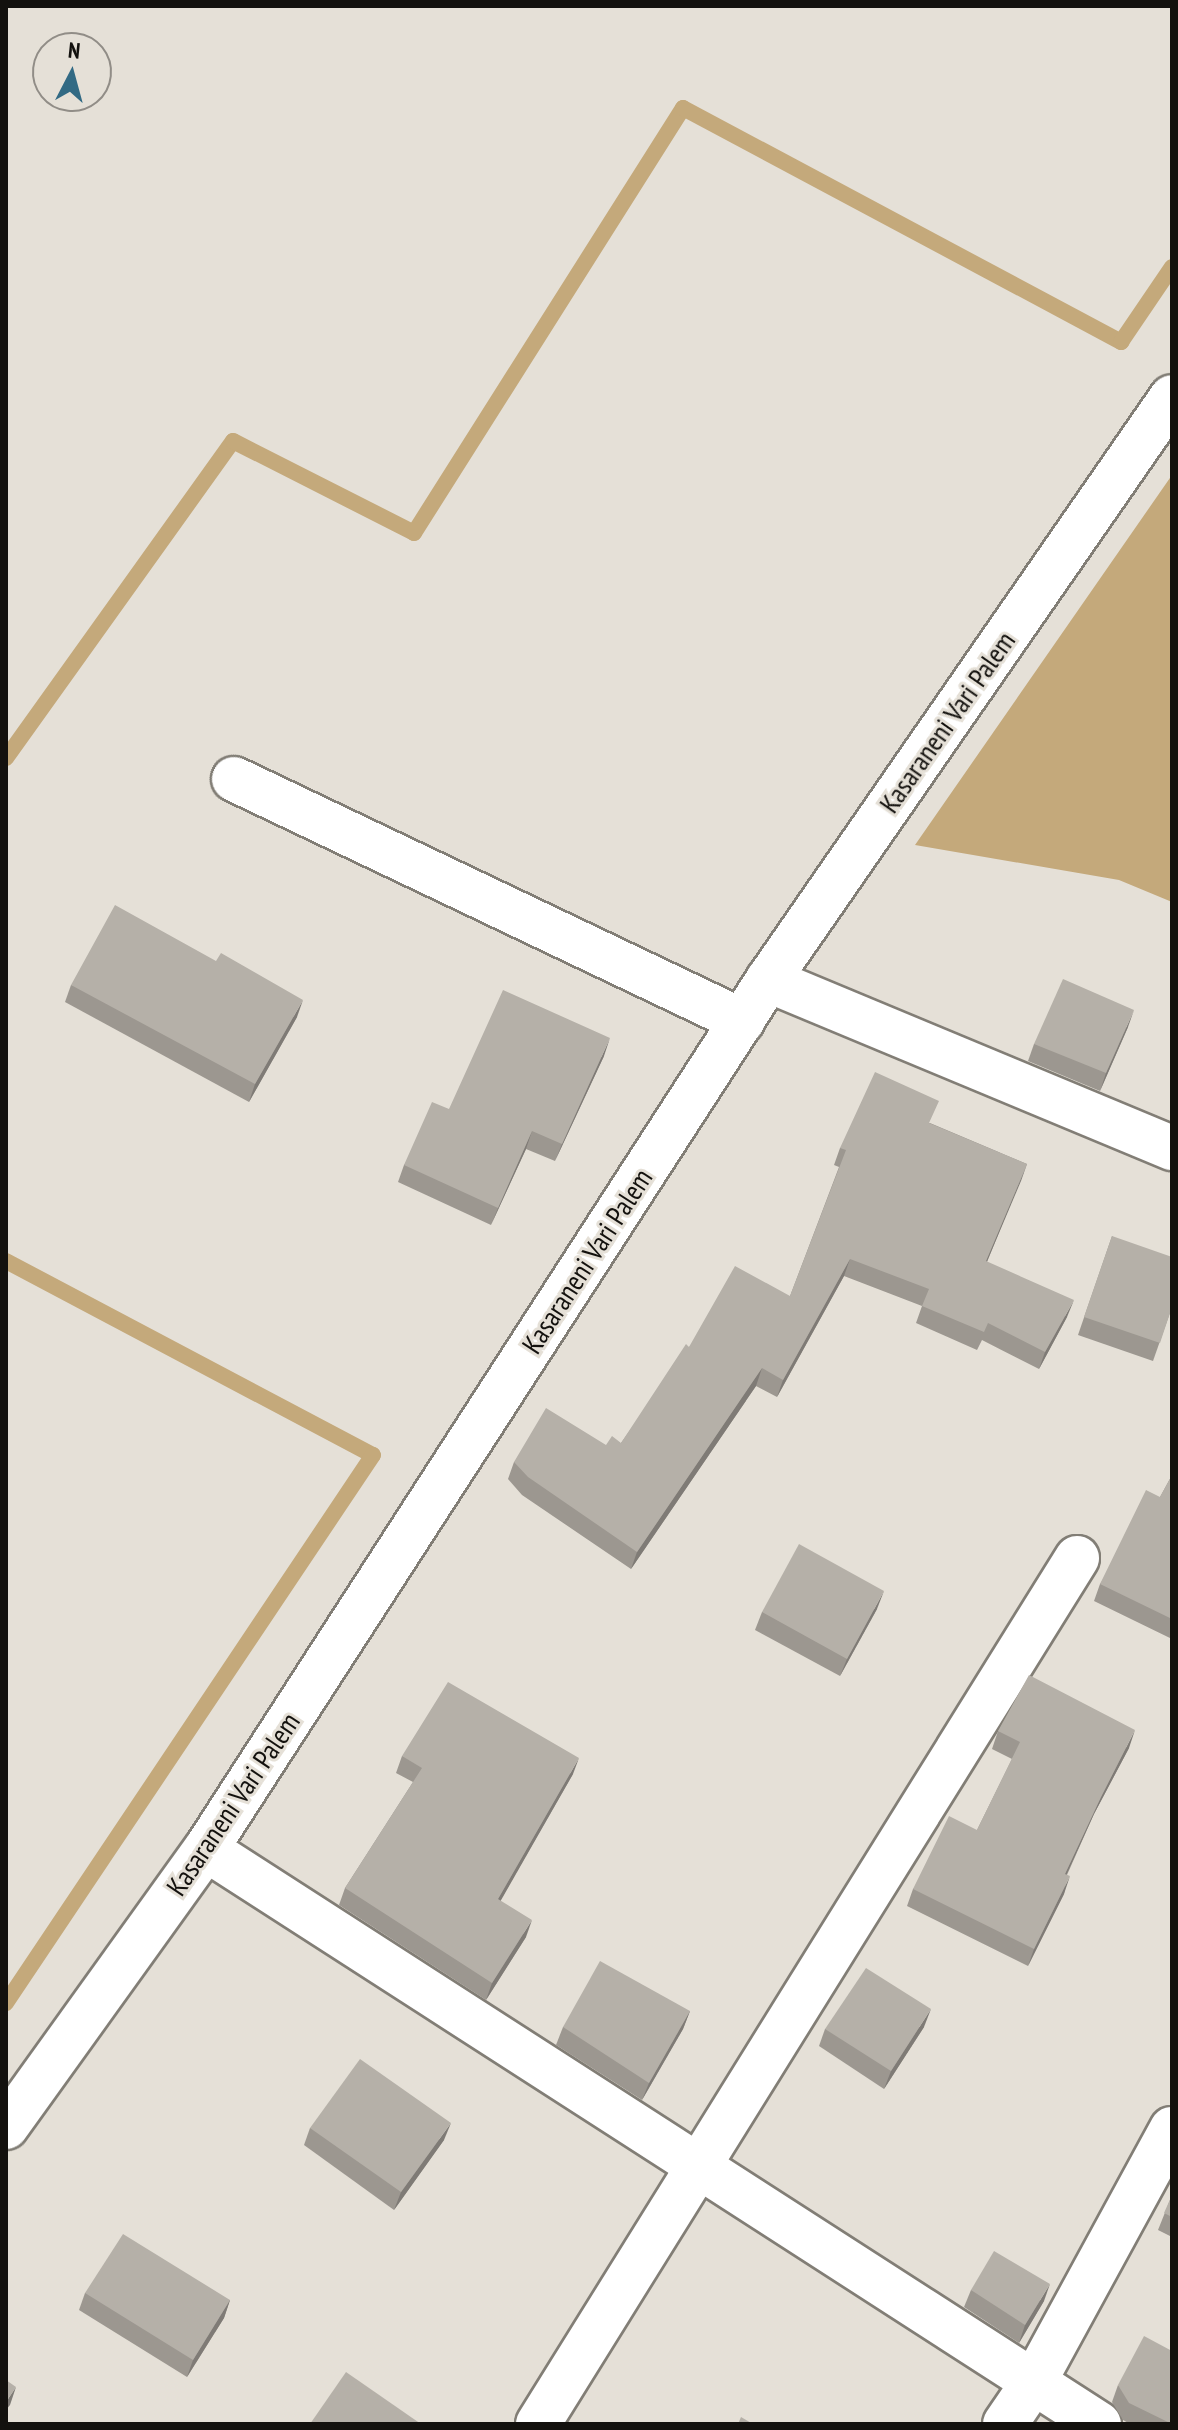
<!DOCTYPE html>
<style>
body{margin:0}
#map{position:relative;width:1178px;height:2430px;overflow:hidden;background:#e5e0d7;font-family:"PT Sans Narrow",sans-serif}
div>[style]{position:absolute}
.water>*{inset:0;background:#c4a97b}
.stream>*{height:16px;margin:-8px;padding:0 8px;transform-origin:8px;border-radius:8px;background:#c4a97b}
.roads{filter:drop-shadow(2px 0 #827e76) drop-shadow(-2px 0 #827e76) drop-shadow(0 2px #827e76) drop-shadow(0 -2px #827e76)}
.minor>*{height:44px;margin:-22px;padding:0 22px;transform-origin:22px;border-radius:22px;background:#fff}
.tertiary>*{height:44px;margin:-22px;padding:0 22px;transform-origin:22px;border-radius:22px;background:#fff}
.wall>*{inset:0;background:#9c9790}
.shaded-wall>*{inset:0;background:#7f7b76}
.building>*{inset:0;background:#b5b0a8}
span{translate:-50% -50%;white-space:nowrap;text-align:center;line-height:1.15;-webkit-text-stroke:6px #e5e0d7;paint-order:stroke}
.street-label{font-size:28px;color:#13110e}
.frame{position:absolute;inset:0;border:8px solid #13110e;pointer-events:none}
.north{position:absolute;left:32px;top:32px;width:80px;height:80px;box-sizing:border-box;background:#e5e0d7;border:2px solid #918d87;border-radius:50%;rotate:6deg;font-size:22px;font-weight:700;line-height:32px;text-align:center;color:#13110e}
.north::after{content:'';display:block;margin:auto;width:28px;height:36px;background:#326a84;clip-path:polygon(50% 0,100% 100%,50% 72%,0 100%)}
</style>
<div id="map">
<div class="water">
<i style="clip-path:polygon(1172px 475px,1172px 902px,1119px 880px,915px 845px)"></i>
</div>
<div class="stream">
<i style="left:6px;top:758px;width:390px;rotate:-54.4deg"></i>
<i style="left:233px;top:441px;width:203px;rotate:26.9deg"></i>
<i style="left:414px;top:533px;width:503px;rotate:-57.67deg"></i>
<i style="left:683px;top:108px;width:497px;rotate:28.1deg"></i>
<i style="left:1121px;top:342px;width:91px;rotate:-55.8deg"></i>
<i style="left:6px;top:1261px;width:415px;rotate:27.9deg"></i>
<i style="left:373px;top:1455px;width:660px;rotate:123.81deg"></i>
</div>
<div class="roads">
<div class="minor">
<i style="left:234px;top:779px;width:563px;rotate:25.47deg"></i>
<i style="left:768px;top:980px;width:438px;rotate:22.6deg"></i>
<i style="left:206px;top:1849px;width:1062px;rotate:32.78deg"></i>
<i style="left:538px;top:2424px;width:1020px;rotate:-58.1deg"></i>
<i style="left:1005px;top:2424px;width:53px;rotate:-55.7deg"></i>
<i style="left:1035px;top:2380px;width:286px;rotate:-61.4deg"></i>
</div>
<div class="tertiary">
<i style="left:6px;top:2127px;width:342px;rotate:-54.3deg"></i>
<i style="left:206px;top:1849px;width:1035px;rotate:-57.11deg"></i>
<i style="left:768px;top:980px;width:709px;rotate:-55.28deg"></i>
</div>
</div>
<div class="wall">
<i style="clip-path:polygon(71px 985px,297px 1017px,249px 1102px,65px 1002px)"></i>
<i style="clip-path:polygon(1128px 1027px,1100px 1091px,1028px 1061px,1034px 1044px)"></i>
<i style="clip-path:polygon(604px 1056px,555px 1161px,526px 1149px,491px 1225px,398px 1182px,404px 1165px,449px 1109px)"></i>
<i style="clip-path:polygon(930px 1123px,1027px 1164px,987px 1262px,1067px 1317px,1039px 1369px,982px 1340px,977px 1350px,916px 1323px,922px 1306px,844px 1276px,777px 1397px,756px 1386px,631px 1569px,522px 1495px,508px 1479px,514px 1462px,621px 1443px,689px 1347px,790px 1296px,839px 1167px,834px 1165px,840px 1148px)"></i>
<i style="clip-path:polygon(1112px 1236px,1172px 1307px,1153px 1361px,1078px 1335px)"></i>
<i style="clip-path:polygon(1172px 1475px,1172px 1639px,1094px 1601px,1100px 1584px,1160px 1497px)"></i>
<i style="clip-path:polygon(877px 1609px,840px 1676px,755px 1630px,762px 1612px)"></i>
<i style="clip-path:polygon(998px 1731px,1129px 1748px,1094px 1814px,1067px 1875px,1064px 1894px,1028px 1966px,907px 1906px,913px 1889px,977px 1830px,1012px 1759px,992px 1749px)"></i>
<i style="clip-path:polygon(402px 1756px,573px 1774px,500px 1901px,526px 1937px,486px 2000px,339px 1905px,345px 1888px,413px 1782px,396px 1773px)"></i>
<i style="clip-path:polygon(690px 2011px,683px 2029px,642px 2100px,556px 2045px,563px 2027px)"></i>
<i style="clip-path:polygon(924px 2027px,884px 2089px,819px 2046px,825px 2029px)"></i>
<i style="clip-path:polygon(310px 2128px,444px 2140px,394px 2210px,304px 2145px)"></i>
<i style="clip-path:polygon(1172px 2195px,1172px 2237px,1158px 2230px)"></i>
<i style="clip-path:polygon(971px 2290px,1044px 2301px,1019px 2343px,964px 2307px)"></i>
<i style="clip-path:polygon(85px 2293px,230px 2300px,224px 2318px,187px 2377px,79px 2310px)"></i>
<i style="clip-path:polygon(1118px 2385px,1172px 2424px,1130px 2424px,1123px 2420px,1112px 2402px)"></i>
</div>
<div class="shaded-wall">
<i style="clip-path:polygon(303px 1000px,297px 1017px,249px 1102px,255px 1084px)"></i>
<i style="clip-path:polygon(1134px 1010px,1128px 1027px,1100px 1091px,1106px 1073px)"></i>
<i style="clip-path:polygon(610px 1038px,604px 1056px,555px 1161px,562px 1144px)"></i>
<i style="clip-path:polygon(532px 1131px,526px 1149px,491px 1225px,498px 1208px)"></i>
<i style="clip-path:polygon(1027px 1164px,1021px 1181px,980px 1278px,986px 1261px)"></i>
<i style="clip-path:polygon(850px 1259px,844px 1276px,777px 1397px,783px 1380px)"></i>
<i style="clip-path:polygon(1074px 1300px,1067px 1317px,1039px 1369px,1045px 1352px)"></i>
<i style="clip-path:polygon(762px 1368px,756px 1386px,631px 1569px,637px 1552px)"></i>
<i style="clip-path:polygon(884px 1591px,877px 1609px,840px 1676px,847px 1659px)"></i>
<i style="clip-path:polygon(1135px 1730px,1129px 1748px,1094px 1814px,1059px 1891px,1065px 1874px,1101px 1797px)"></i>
<i style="clip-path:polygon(579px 1758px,573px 1774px,492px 1916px,498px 1899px)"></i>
<i style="clip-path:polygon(1070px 1876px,1064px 1894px,1028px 1966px,1034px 1949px)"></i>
<i style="clip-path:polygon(532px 1920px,526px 1937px,486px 2000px,492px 1983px)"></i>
<i style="clip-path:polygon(931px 2009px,924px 2027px,884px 2089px,891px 2071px)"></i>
<i style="clip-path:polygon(690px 2011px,683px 2029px,642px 2100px,649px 2083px)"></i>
<i style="clip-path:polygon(451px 2123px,444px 2140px,394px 2210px,401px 2192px)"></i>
<i style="clip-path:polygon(1050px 2284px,1044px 2301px,1019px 2343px,1025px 2325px)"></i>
<i style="clip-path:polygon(230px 2300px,224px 2318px,187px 2377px,193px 2360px)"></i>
<i style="clip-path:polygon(16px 2387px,10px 2405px,6px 2410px,6px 2402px)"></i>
</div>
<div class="building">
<i style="clip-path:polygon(115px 905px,216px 961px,221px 953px,303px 1000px,255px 1084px,71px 985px)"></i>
<i style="clip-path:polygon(1063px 979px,1134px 1010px,1106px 1073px,1034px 1044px)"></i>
<i style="clip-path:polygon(503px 990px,610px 1038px,562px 1144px,532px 1131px,498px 1208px,404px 1165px,432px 1102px,449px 1109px)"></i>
<i style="clip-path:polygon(875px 1072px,939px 1101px,929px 1123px,1027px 1164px,986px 1261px,1074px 1300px,1045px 1352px,988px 1323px,984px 1332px,922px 1306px,929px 1289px,850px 1259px,783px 1380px,762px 1368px,637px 1552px,528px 1477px,514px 1462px,546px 1408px,606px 1445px,612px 1436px,621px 1443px,686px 1344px,689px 1347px,735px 1266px,790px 1296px,846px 1150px,840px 1148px)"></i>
<i style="clip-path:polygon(1112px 1236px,1172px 1257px,1172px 1307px,1160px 1343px,1084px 1317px)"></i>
<i style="clip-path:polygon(1172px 1475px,1172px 1619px,1100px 1584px,1146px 1490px,1160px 1497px)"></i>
<i style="clip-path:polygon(799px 1544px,884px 1591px,847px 1659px,762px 1612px)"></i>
<i style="clip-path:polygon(1029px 1675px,1135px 1730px,1101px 1797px,1065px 1874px,1070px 1876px,1034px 1949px,913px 1889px,949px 1816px,977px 1830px,1020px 1742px,998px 1731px)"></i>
<i style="clip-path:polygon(448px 1682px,579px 1758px,498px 1899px,532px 1920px,492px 1983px,345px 1888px,422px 1768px,402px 1756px)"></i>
<i style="clip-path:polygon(600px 1961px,690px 2011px,649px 2083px,563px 2027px)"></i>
<i style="clip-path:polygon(866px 1968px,931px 2009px,891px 2071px,825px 2029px)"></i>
<i style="clip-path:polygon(360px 2059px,451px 2123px,401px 2192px,310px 2128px)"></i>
<i style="clip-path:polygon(1172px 2195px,1172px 2217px,1164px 2213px)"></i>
<i style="clip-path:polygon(123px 2234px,230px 2300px,193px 2360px,85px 2293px)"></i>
<i style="clip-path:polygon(994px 2251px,1050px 2284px,1025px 2325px,971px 2290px)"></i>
<i style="clip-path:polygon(1144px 2336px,1172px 2351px,1172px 2424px,1129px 2403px,1118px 2385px)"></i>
<i style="clip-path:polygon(346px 2372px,421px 2424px,310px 2424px)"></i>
<i style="clip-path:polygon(6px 2380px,16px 2387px,6px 2402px)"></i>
<i style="clip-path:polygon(741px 2417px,753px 2424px,738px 2424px)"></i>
</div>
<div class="street-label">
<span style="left:947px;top:722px;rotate:-55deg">Kasaraneni Vari Palem</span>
<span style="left:587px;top:1261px;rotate:-57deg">Kasaraneni Vari Palem</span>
<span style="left:233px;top:1804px;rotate:-56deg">Kasaraneni Vari Palem</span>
</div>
<div class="frame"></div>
<div class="north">N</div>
</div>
